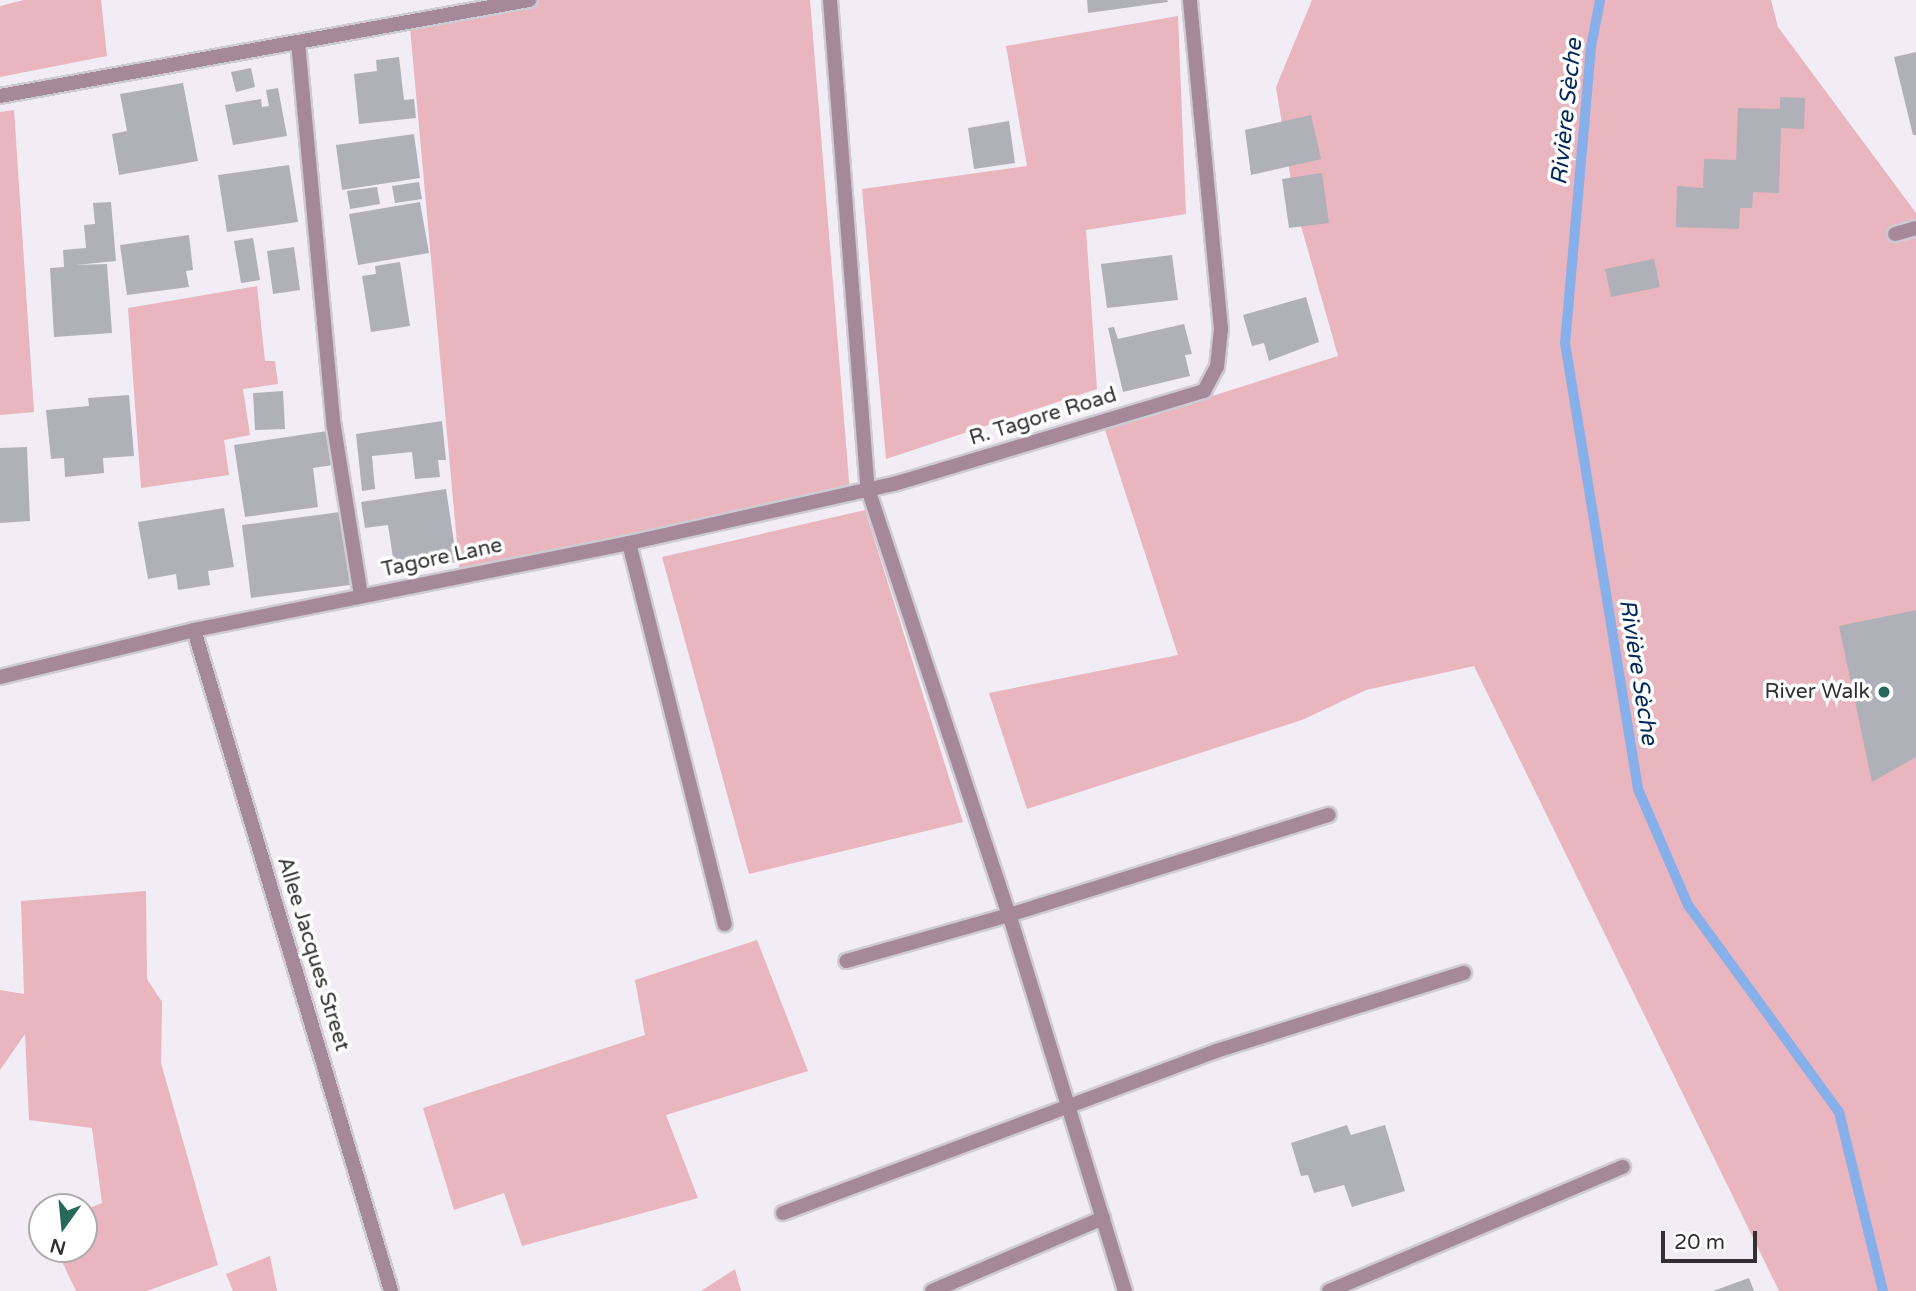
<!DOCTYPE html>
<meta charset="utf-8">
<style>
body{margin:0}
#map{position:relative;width:1916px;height:1291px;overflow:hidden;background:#f2edf5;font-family:"Varela Round",sans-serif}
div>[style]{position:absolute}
.green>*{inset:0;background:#e9b5be}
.stream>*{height:10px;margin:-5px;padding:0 5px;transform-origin:5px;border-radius:5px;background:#87afea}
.building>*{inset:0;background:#b0b0b8}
.roads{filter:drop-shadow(2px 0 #cfcbd2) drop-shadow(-2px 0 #cfcbd2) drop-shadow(0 2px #cfcbd2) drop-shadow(0 -2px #cfcbd2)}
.lane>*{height:14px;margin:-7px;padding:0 7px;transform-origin:7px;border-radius:7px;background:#a5899b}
.street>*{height:14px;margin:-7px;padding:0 7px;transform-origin:7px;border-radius:7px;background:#a5899b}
.dots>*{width:19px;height:19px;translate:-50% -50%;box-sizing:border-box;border:4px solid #fff;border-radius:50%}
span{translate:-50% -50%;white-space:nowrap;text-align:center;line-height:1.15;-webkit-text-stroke:7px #fff;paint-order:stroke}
.street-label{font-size:21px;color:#313032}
.poi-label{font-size:21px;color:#313032}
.right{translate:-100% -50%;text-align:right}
.water-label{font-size:23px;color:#02285b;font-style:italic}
.north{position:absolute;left:28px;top:1193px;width:70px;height:70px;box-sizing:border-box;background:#fff;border:2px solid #adacad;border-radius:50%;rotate:195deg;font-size:19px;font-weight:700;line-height:28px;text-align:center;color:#313032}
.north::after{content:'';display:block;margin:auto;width:24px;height:32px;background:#266859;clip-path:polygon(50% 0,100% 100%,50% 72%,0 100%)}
.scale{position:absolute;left:1661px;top:1231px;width:96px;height:32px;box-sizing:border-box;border:4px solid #313032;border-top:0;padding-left:9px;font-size:21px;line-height:24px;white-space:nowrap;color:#313032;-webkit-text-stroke:5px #fff;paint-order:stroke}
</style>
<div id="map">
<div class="green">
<i style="clip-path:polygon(24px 0,101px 0,107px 56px,0 77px,0 6px)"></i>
<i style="clip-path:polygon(517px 0,810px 0,850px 493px,460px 576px,409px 17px)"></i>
<i style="clip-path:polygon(1312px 0,1771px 0,1778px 27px,1916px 213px,1916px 1291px,1779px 1291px,1474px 666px,1366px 690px,1302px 720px,1027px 809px,989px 693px,1178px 655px,1105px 430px,1338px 356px,1295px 205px,1276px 87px)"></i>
<i style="clip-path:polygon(1178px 16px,1186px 214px,1086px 230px,1097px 389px,886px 459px,862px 189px,1027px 166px,1006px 46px)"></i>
<i style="clip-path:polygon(14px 110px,34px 412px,0 415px,0 112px)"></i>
<i style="clip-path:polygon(257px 286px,265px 361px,275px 361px,278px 384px,243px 389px,250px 435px,224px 440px,229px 475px,141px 488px,128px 308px)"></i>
<i style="clip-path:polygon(865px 510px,963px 822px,749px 874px,662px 557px)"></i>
<i style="clip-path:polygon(146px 891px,147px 979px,162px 1002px,161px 1063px,218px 1265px,147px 1291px,76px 1291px,56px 1249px,84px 1249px,84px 1210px,102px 1203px,92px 1128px,29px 1120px,25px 1034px,0 1070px,0 990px,24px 994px,21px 901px)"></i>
<i style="clip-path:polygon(757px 940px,808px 1071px,666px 1115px,698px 1198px,522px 1246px,504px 1193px,454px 1210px,423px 1108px,645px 1035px,635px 980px)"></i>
<i style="clip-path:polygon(270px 1256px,277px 1291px,233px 1291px,226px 1274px)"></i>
<i style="clip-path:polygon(735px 1269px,741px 1291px,701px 1291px)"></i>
</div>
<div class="stream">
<i style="left:1600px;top:0;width:48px;rotate:100.8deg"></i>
<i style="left:1591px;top:47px;width:297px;rotate:95deg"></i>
<i style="left:1565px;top:343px;width:452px;rotate:80.7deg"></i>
<i style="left:1638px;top:789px;width:126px;rotate:66.7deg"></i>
<i style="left:1688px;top:905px;width:256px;rotate:53.9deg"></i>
<i style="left:1839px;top:1112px;width:184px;rotate:76.2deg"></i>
</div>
<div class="building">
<i style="clip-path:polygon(1087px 0,1167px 0,1168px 2px,1088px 13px)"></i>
<i style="clip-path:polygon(1916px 52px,1916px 135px,1913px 135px,1894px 57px)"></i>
<i style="clip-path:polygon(399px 57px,404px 100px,414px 99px,416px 118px,359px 124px,354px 74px,377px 71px,376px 60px)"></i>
<i style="clip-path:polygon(251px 68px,255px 87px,236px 92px,231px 72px)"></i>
<i style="clip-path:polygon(183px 83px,198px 161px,119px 175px,112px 134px,127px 131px,120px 94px)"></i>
<i style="clip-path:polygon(278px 88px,287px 136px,233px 145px,225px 105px,261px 99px,262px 107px,269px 106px,266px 90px)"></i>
<i style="clip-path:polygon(1780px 97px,1805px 98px,1804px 129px,1781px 128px,1779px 193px,1753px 192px,1752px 208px,1740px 208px,1739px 229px,1676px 227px,1677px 186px,1703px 188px,1704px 159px,1736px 160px,1738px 108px,1780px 109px)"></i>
<i style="clip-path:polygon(1311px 115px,1321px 159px,1251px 175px,1245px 130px)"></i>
<i style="clip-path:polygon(1009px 121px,1015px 163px,974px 169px,968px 128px)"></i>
<i style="clip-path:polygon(414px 134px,420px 178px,342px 190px,336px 145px)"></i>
<i style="clip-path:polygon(289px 165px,298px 222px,227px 232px,218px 175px)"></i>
<i style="clip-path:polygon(1322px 173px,1329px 223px,1289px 228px,1282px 179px)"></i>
<i style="clip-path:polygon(419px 182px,422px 199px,395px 203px,392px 186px)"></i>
<i style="clip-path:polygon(377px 187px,380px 204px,350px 209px,347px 191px)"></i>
<i style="clip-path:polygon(111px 202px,116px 261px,76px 265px,107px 264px,112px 333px,54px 337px,50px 268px,64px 267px,63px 250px,86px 248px,84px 225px,95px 224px,93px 203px)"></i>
<i style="clip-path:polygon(420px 202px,429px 253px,358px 265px,349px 214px)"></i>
<i style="clip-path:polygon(189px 235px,193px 270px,186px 271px,189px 287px,127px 295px,120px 245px)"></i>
<i style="clip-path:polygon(253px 238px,260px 280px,241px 283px,234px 241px)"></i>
<i style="clip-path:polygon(294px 247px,300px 290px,273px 294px,267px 251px)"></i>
<i style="clip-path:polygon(1172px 255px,1178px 300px,1107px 308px,1101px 264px)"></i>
<i style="clip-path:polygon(1654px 259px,1660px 287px,1611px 297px,1605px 269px)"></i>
<i style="clip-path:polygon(400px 262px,410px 326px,371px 332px,362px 276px,376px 274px,375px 266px)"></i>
<i style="clip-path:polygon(1306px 297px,1319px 342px,1269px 361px,1264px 343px,1252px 346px,1243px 315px)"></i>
<i style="clip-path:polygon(1184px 324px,1192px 354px,1185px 355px,1190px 376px,1123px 392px,1108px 328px,1114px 327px,1118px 339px)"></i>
<i style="clip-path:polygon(283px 391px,285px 429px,255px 430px,253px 393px)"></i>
<i style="clip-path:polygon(129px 395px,134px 456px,103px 458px,104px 473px,65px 477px,64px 458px,51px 459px,46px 410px,89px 406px,88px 398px)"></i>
<i style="clip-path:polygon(442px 421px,446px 460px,438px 460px,440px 477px,415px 479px,412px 452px,372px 456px,375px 489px,362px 491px,356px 434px)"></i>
<i style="clip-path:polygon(327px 431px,333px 465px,313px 468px,318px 507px,245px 517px,234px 445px)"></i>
<i style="clip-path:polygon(27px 447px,30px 521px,0 523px,0 448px)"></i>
<i style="clip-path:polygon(446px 489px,457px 562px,395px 571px,388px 525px,365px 528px,361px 502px)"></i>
<i style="clip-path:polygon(224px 508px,234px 567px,208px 571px,210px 585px,178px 590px,176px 574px,148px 579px,138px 522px)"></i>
<i style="clip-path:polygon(340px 512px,350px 585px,251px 598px,242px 525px)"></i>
<i style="clip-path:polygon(1916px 610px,1916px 757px,1872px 782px,1839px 626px)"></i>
<i style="clip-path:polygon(1347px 1125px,1351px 1135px,1385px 1125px,1405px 1191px,1352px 1207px,1344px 1185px,1314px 1193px,1308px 1175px,1301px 1176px,1291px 1143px)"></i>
<i style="clip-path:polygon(1749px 1278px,1754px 1291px,1713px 1291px)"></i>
</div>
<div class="roads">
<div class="lane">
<i style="left:629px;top:543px;width:393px;rotate:75.9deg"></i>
</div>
<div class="street">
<i style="left:830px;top:0;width:490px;rotate:85.6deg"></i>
<i style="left:868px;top:489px;width:449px;rotate:71.7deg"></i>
<i style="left:1009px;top:915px;width:169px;rotate:164.2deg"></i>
<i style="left:298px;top:42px;width:387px;rotate:84.7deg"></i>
<i style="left:334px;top:427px;width:171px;rotate:80.9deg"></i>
<i style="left:0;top:96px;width:538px;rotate:-10.29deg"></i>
<i style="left:1895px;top:234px;width:22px;rotate:-16deg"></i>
<i style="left:194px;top:630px;width:690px;rotate:73.4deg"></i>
<i style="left:0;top:677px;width:200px;rotate:-13.6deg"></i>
<i style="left:194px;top:630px;width:444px;rotate:-11.3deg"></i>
<i style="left:629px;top:543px;width:271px;rotate:-12.6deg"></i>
<i style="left:894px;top:484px;width:324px;rotate:-16.7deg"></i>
<i style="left:1204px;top:391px;width:27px;rotate:-62deg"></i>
<i style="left:1217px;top:367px;width:38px;rotate:-84deg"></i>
<i style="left:1221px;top:329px;width:330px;rotate:-95.4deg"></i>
<i style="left:783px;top:1213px;width:462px;rotate:-20.5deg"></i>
<i style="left:1216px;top:1051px;width:260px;rotate:-17.5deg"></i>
<i style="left:932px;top:1291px;width:186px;rotate:-23.1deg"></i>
<i style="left:1125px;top:1291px;width:393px;rotate:-107.1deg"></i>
<i style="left:1009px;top:915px;width:335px;rotate:-17.4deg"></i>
<i style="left:1329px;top:1291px;width:319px;rotate:-22.9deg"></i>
</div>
</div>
<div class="dots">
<i style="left:1884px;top:692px;background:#266859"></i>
</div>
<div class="street-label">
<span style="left:1043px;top:417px;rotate:-17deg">R. Tagore Road</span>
<span style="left:442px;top:558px;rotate:-12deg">Tagore Lane</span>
<span style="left:313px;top:954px;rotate:73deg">Allee Jacques Street</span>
</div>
<div class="poi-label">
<span class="right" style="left:1870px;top:692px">River Walk</span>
</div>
<div class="water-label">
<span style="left:1567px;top:112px;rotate:-84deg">Rivière Sèche</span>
<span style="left:1638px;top:672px;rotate:81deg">Rivière Sèche</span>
</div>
<div class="north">N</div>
<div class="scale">20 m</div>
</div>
